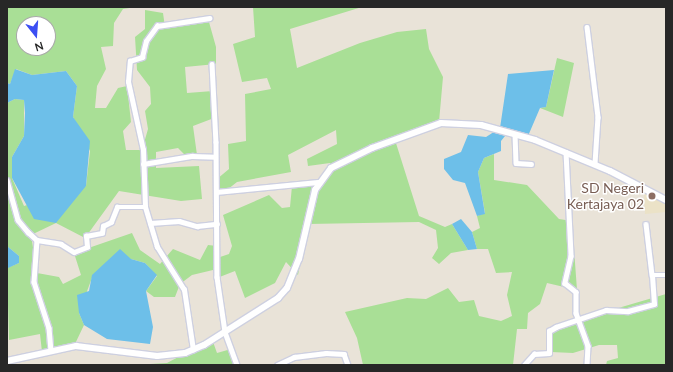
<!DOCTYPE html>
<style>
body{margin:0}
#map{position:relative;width:673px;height:372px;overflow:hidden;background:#e9e3d8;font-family:Lato,sans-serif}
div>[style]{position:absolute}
.education>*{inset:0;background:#ebe2c7}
.green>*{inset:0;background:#a9df96}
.water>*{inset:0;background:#6dbfe9}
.roads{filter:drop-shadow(1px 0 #ced0e0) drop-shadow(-1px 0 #ced0e0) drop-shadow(0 1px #ced0e0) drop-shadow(0 -1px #ced0e0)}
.street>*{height:4.5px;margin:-2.25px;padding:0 2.25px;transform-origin:2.25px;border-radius:2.25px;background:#fff}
.secondary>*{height:6px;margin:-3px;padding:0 3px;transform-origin:3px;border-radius:3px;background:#fff}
.dots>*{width:11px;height:11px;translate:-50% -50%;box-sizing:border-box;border:2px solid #fff;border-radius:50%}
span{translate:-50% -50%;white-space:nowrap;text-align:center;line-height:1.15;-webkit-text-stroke:3px #fff;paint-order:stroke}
.education-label{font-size:14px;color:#785e54}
.right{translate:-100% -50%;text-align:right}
.frame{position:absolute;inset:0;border:8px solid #272727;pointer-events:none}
.north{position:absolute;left:16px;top:16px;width:40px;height:40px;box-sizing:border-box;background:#fff;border:1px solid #a9a9a9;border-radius:50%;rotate:163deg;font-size:11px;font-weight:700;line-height:16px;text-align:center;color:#272727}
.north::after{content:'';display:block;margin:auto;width:14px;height:18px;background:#3c4ff3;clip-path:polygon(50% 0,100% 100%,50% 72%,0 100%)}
</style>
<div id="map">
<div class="education">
<i style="clip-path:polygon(644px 192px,666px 200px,666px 212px,645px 214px)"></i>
</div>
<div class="green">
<i style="clip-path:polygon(evenodd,7px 7px,136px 7px,123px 9px,114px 23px,113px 46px,101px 47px,106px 69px,97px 86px,95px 108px,106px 108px,118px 88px,127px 86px,131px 122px,123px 131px,126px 150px,142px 150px,148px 129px,145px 111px,151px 104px,150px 87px,137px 70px,135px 37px,145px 29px,145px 10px,163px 13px,165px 27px,209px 22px,216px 47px,216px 64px,185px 67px,187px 93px,213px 91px,214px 118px,193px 126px,197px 155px,185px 155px,178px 148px,156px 152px,156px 168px,199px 166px,202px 199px,181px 201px,119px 191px,85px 238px,56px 223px,31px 235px,37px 273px,59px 277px,63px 284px,81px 275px,74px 253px,132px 233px,140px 250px,160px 264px,173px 249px,200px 260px,208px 245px,217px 246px,220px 257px,229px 254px,232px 246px,223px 215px,269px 195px,282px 208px,290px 207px,292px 186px,324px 180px,331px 172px,330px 163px,308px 166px,307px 159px,337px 144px,336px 130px,288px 155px,291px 172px,237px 182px,218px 197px,217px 179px,229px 169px,228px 144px,246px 141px,245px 94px,271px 89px,267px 78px,242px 82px,233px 44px,255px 37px,253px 7px,362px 7px,290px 29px,297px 68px,360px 43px,397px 32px,426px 29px,429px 49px,443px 77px,439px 122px,395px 140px,419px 216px,445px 227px,452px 224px,468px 250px,451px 253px,439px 264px,432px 258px,438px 248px,436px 230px,419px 222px,308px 224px,298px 275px,286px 262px,275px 283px,245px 298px,235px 271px,217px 278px,213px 270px,192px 275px,180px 284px,175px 297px,154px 297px,146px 291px,157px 276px,145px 263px,131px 259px,93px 275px,79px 313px,84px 325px,74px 346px,42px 352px,40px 334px,9px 340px,7px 268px,19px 263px,19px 256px,7px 246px,7px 103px,15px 99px,24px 100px,24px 136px,12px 157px,12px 178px,24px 206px,86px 186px,90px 151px,73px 117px,77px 86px,66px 71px,32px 75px,16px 69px,10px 84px,7px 83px,7px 7px,24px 24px,48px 24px,48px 48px,24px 48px,24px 24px)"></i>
<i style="clip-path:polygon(557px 58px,574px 63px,563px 117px,540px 108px,546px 107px)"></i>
<i style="clip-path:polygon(494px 154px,494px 180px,527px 185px,559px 219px,572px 221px,577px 290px,547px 283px,540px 304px,528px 313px,527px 329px,517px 329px,513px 365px,363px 365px,357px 338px,345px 312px,407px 298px,426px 299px,448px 288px,459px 302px,474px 300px,479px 316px,501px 321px,512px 316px,507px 295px,512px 272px,496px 273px,488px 249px,477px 249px,472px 232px,480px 228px,477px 216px,485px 213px,478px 172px,484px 158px)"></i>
<i style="clip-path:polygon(666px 294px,666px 365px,606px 365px,607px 361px,618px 358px,617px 345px,599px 345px,573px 353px,551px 352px,547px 335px,591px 316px)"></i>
<i style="clip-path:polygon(212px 339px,217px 353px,231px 349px,238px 365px,134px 365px,167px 363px)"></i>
</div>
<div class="water">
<i style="clip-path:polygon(15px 69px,32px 75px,66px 71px,77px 86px,73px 117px,90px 141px,86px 186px,56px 223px,34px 219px,12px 178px,12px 157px,24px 136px,25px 113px,24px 100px,15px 99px,7px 103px,7px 83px,10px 84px)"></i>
<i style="clip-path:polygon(554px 70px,546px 107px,540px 108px,528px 136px,509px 131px,501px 141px,501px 151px,484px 158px,478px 172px,485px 214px,477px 216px,465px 183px,453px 180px,444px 169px,444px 159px,461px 152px,468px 135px,486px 137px,500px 128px,508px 74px)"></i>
<i style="clip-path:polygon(461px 219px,472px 232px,477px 249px,468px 250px,452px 224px)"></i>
<i style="clip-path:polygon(7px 246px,19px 256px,19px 263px,8px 268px)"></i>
<i style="clip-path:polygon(120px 249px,131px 259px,145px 263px,157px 275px,146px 291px,153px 327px,150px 344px,107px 339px,84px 325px,79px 313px,77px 295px,89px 291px,92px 275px)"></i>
</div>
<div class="roads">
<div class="street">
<i style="left:587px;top:27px;width:91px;rotate:83deg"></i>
<i style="left:598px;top:117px;width:46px;rotate:93.7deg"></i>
<i style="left:212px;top:64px;width:78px;rotate:87.1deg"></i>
<i style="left:216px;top:142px;width:135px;rotate:89.6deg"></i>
<i style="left:217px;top:277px;width:56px;rotate:81.7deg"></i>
<i style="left:225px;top:332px;width:35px;rotate:70deg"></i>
<i style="left:515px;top:134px;width:29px;rotate:88deg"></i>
<i style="left:516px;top:163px;width:15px;rotate:4deg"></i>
<i style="left:566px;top:152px;width:104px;rotate:87.2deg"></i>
<i style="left:571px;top:256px;width:28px;rotate:103deg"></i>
<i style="left:565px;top:283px;width:14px;rotate:39deg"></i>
<i style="left:576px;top:292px;width:21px;rotate:90deg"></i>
<i style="left:576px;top:313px;width:35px;rotate:70deg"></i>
<i style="left:588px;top:346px;width:19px;rotate:93deg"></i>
<i style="left:143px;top:164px;width:50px;rotate:-9.3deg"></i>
<i style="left:192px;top:156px;width:23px;rotate:2deg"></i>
<i style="left:7px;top:180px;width:41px;rotate:74.6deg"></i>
<i style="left:18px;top:220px;width:16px;rotate:50deg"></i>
<i style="left:28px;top:232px;width:12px;rotate:42deg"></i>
<i style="left:37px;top:240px;width:24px;rotate:9deg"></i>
<i style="left:61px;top:244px;width:15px;rotate:32deg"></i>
<i style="left:74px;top:252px;width:14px;rotate:-21deg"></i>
<i style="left:87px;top:247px;width:11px;rotate:-95deg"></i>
<i style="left:86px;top:236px;width:16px;rotate:-11deg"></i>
<i style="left:102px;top:233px;width:7px;rotate:-82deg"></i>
<i style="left:103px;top:226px;width:9px;rotate:-27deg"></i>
<i style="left:111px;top:222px;width:16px;rotate:-68deg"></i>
<i style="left:117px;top:207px;width:28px"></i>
<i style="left:216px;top:192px;width:102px;rotate:-5.6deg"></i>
<i style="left:150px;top:223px;width:29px;rotate:-4deg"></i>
<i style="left:179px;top:221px;width:19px;rotate:16deg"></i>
<i style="left:197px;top:226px;width:20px;rotate:-6deg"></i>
<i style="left:646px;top:224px;width:51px;rotate:83.3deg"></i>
<i style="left:37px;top:240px;width:42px;rotate:94.1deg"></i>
<i style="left:34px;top:282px;width:48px;rotate:71.9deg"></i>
<i style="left:49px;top:328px;width:22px;rotate:85deg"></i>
<i style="left:193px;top:350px;width:61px;rotate:-98.5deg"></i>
<i style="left:184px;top:290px;width:51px;rotate:-122.1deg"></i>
<i style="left:157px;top:247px;width:42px;rotate:-106.7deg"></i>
<i style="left:145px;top:207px;width:57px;rotate:-92deg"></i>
<i style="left:143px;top:150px;width:70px;rotate:-102.4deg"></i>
<i style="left:128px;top:82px;width:21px;rotate:-85deg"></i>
<i style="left:130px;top:61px;width:13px;rotate:-18deg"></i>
<i style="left:142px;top:57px;width:16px;rotate:-76deg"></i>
<i style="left:146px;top:41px;width:19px;rotate:-54deg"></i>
<i style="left:157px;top:26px;width:53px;rotate:-8.7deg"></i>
<i style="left:277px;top:365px;width:19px;rotate:-25deg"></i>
<i style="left:294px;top:357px;width:32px;rotate:-7deg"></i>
<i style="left:326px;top:353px;width:18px;rotate:3deg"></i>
<i style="left:344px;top:354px;width:12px;rotate:70deg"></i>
<i style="left:524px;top:365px;width:15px;rotate:-48deg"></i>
<i style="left:534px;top:354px;width:15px;rotate:-4deg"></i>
<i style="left:549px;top:353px;width:22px;rotate:-90deg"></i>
<i style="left:549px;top:331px;width:8px;rotate:-30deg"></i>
<i style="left:556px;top:327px;width:53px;rotate:-18.8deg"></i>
<i style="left:606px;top:310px;width:22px;rotate:3deg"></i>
<i style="left:628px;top:311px;width:27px;rotate:-15deg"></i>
<i style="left:654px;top:304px;width:29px;rotate:-94deg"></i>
<i style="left:652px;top:275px;width:14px"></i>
</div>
<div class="secondary">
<i style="left:7px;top:361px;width:71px;rotate:-12.3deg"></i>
<i style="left:76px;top:346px;width:82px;rotate:7deg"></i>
<i style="left:157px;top:356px;width:28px;rotate:-6deg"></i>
<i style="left:185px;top:353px;width:21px;rotate:-23deg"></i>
<i style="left:204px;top:345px;width:88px;rotate:-32.4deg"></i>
<i style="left:278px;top:298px;width:13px;rotate:-48deg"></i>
<i style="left:287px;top:288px;width:31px;rotate:-68deg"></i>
<i style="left:299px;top:259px;width:71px;rotate:-76.9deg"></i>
<i style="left:315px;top:190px;width:27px;rotate:-54deg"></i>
<i style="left:331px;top:168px;width:46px;rotate:-26deg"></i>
<i style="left:372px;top:148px;width:73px;rotate:-19.9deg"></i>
<i style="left:441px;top:123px;width:40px;rotate:2.9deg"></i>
<i style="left:481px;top:125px;width:56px;rotate:15.5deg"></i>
<i style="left:535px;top:140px;width:81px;rotate:22.5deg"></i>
<i style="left:610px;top:171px;width:63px;rotate:27.4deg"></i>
</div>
</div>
<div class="dots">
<i style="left:652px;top:196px;background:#8d6e63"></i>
</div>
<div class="education-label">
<span class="right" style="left:644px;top:196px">SD Negeri<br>Kertajaya 02</span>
</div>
<div class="frame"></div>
<div class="north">N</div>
</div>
